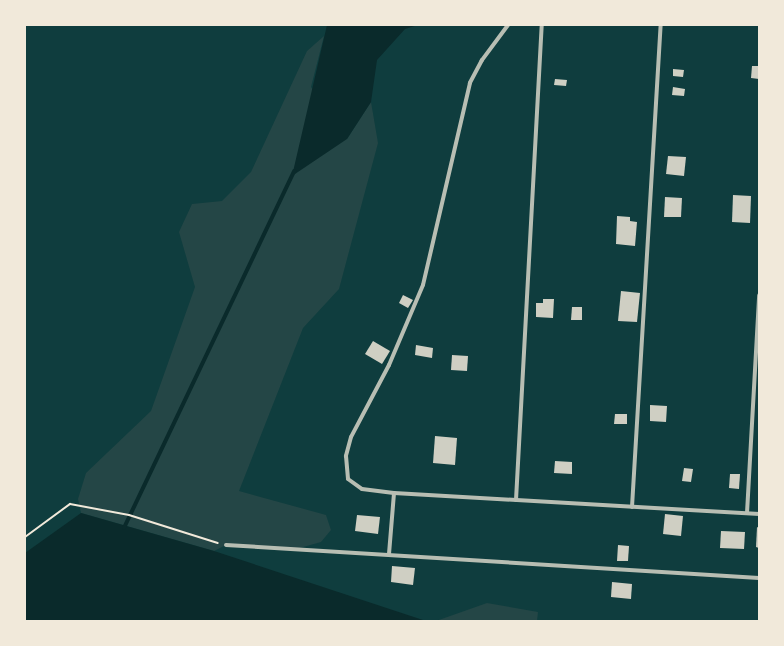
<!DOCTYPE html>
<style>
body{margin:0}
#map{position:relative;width:784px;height:646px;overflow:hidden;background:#0f3d3e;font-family:"PT Serif",serif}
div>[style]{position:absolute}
.green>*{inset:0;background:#244646}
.water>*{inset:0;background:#0a2a2b}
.stream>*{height:3.5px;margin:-1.75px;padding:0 1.75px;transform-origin:1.75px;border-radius:1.75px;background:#0a2a2b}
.building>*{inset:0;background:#cfcfc3}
.path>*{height:2px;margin:-1px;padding:0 1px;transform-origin:1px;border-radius:1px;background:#f1e9da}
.minor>*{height:4px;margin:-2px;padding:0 2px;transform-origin:2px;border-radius:2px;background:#b8beb3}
span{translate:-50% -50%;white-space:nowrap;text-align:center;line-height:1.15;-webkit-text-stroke:3px #f1e9da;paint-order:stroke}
.frame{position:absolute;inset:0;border:26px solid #f1e9da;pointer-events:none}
</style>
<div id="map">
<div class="green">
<i style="clip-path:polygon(324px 36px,311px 87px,347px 139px,371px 102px,378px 143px,339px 289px,303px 328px,239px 491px,326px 515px,331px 530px,321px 542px,296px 549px,226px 545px,214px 551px,81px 513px,78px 499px,86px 473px,151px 411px,195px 287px,179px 232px,192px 204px,222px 201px,251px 172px,307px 51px)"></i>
<i style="clip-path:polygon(487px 603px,538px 612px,537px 621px,436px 621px)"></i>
</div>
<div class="water">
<i style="clip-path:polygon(327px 25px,418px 25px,405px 29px,377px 60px,371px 102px,347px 139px,292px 176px)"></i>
<i style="clip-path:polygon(81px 513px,214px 551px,426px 621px,25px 621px,25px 553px)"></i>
</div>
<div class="stream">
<i style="left:124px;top:528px;width:395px;rotate:-64.5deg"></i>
</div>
<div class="building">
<i style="clip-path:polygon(752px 66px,759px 66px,759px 79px,751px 78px)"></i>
<i style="clip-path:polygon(673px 69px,684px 70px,683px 77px,673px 76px)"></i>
<i style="clip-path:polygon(555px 79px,567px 80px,566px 86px,554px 85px)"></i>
<i style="clip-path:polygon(673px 87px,685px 89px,684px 96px,672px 95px)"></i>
<i style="clip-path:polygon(668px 156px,686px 157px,684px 176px,666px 174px)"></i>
<i style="clip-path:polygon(733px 195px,751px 196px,750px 223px,732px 222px)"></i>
<i style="clip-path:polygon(665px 197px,682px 198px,681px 217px,664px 217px)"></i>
<i style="clip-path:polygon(617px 216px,630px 217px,630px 221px,637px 222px,635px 246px,616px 244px)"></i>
<i style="clip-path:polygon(621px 291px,640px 293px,637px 322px,618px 321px)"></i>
<i style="clip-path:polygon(403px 295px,413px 300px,408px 308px,399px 303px)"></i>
<i style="clip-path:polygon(543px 299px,554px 299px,553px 318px,536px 317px,536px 303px,543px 303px)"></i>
<i style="clip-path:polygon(572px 307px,582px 307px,582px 320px,571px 320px)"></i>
<i style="clip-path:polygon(373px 341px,390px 351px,382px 364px,365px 354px)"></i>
<i style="clip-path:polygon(416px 345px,433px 348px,432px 358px,415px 355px)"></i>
<i style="clip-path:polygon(452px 355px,468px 356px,467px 371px,451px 370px)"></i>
<i style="clip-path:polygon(650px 405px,667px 406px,666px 422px,650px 421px)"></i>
<i style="clip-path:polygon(615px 414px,627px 414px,627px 424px,614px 424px)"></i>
<i style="clip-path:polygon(435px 436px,457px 438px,455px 465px,433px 463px)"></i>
<i style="clip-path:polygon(555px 461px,572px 462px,572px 474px,554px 473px)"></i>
<i style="clip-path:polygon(684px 468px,693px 469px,691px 482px,682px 481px)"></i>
<i style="clip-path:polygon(730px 474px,740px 474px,739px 489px,729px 488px)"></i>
<i style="clip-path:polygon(665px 514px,683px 516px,681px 536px,663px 534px)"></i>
<i style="clip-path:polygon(357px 515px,380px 517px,378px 534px,355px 531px)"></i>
<i style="clip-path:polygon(757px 527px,759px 528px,759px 548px,756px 547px)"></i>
<i style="clip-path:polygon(721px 531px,745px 532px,744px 549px,720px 548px)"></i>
<i style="clip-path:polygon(618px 545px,629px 546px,628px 561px,617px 561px)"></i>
<i style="clip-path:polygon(392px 566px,415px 568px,413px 585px,391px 582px)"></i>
<i style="clip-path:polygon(612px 582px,632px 584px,631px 599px,611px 597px)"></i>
</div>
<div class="path">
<i style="left:25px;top:537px;width:56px;rotate:-36.3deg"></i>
<i style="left:70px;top:504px;width:60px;rotate:10.6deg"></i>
<i style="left:129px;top:515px;width:93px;rotate:17.5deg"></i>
</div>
<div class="minor">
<i style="left:508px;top:25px;width:44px;rotate:126.6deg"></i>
<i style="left:482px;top:60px;width:26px;rotate:118deg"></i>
<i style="left:470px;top:83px;width:207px;rotate:103.1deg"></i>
<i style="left:423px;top:285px;width:87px;rotate:113deg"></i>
<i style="left:389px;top:365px;width:81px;rotate:117.8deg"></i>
<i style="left:351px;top:437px;width:20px;rotate:105deg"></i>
<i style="left:346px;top:456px;width:23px;rotate:85deg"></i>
<i style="left:348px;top:479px;width:17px;rotate:36deg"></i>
<i style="left:362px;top:489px;width:32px;rotate:7deg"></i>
<i style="left:394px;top:493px;width:366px;rotate:3.3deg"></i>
<i style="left:516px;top:500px;width:476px;rotate:-86.9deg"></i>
<i style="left:632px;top:507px;width:483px;rotate:-86.6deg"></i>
<i style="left:747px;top:513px;width:218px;rotate:-86.8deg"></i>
<i style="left:226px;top:545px;width:534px;rotate:3.54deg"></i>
<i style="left:389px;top:554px;width:61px;rotate:-85.3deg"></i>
</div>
<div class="frame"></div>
</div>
